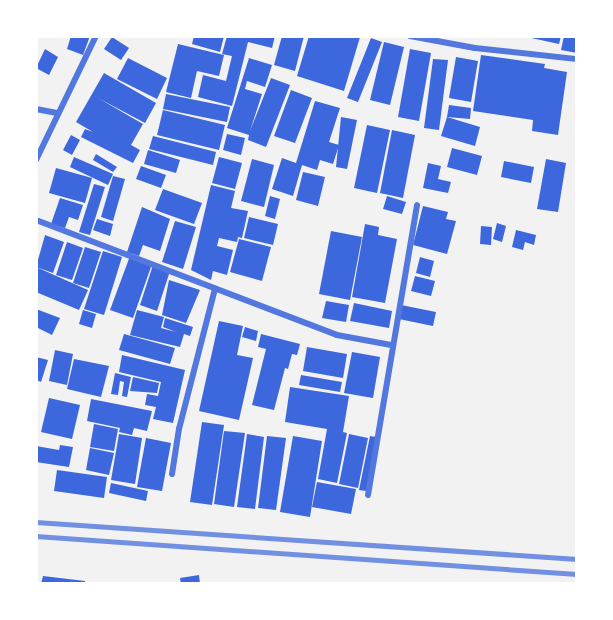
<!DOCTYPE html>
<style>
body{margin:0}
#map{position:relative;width:613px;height:620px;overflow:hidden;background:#f2f2f2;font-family:Poppins,sans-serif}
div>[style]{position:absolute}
.building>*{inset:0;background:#3d67dc}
.minor>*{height:6px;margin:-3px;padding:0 3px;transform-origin:3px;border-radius:3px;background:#5277de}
.rail>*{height:4.5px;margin:-2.25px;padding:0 2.25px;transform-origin:2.25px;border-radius:2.25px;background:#7290e2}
span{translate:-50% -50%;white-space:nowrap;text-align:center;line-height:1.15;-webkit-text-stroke:4.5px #fff;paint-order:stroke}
.frame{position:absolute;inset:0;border:38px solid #fff;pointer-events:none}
</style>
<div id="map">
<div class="building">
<i style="clip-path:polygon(71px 36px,90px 36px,83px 55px,67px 49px)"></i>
<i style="clip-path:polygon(194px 36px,224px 36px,220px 52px,192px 44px)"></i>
<i style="clip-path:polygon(227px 36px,275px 36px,272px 48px,248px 42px,232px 106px,198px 97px,203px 75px,226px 81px,232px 56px,222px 54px)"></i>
<i style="clip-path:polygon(282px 36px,304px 36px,295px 71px,274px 65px)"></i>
<i style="clip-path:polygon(309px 36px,360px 37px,344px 91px,297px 76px)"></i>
<i style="clip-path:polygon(522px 36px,561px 36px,559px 44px)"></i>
<i style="clip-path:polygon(564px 36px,577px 36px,577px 53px,561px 50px)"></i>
<i style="clip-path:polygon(112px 37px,129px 48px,121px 60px,104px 49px)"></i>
<i style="clip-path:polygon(371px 38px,382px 42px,358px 102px,347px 98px)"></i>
<i style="clip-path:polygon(384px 42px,404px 47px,390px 105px,370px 100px)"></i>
<i style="clip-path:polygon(178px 44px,224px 55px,219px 76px,197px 71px,191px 98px,166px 92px)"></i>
<i style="clip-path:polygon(45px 49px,58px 57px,49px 75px,36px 68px)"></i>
<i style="clip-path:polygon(410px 49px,431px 53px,419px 121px,398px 117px)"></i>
<i style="clip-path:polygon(481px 55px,545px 64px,544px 68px,567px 72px,558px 135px,532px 131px,533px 120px,473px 111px)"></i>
<i style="clip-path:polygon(456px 57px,478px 61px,471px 102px,449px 98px)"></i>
<i style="clip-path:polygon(128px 58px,167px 78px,157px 99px,117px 79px)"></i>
<i style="clip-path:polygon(249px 58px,272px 65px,265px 87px,247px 81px,245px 89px,262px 94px,250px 131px,271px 78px,290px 85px,266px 147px,248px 140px,249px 135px,227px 128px)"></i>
<i style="clip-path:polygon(433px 59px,448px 60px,439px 130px,424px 128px)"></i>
<i style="clip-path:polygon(104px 73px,156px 103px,145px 123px,98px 98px,143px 124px,131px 145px,140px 150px,133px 163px,81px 137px,85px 129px,93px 132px,76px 122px)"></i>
<i style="clip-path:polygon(291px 90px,312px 98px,295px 143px,274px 136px)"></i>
<i style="clip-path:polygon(166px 94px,230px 107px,227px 122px,163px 109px)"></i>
<i style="clip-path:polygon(315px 101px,340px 108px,329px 142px,339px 145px,333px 164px,320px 160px,317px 170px,302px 165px,293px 196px,272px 189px,282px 158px,296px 163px)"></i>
<i style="clip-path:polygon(449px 105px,471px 108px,470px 119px,447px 117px)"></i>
<i style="clip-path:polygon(163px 110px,225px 125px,219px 150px,157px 135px)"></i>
<i style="clip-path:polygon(341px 117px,357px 120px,347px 169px,336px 167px)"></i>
<i style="clip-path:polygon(447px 117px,480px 127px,475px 146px,441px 136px)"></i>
<i style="clip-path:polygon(367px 125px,390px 130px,377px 193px,354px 188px)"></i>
<i style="clip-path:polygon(392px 130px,415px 135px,403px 198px,380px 193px)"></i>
<i style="clip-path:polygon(227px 134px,245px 138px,241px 155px,223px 150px)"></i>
<i style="clip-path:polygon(71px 135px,80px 140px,72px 155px,63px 150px)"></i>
<i style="clip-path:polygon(153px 136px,216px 152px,213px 165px,149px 149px)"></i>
<i style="clip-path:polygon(452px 148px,482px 156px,477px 175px,447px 167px)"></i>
<i style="clip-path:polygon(148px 150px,180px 160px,176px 173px,144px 164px)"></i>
<i style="clip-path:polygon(96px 154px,117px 167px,113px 172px,93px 160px)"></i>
<i style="clip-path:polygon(74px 157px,113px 174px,108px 185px,70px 167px)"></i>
<i style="clip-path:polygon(219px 157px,242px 163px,235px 189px,212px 183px)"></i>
<i style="clip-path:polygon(252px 159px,274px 165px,264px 207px,241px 201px)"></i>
<i style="clip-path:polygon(546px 159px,566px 163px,558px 212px,537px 209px)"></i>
<i style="clip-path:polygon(504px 161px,534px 167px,531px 183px,501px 177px)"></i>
<i style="clip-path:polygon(428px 163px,441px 166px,438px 179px,451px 182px,448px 193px,423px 188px)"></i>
<i style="clip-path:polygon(141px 166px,166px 175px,161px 188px,136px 179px)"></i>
<i style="clip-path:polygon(56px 168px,92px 178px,85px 203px,49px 193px)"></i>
<i style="clip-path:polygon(303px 172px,325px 177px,318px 206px,296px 200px)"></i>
<i style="clip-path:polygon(113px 176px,125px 179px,113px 221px,101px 217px)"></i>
<i style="clip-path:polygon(94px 184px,105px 187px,90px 235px,79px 232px)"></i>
<i style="clip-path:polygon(211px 185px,235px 191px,231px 208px,248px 211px,242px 238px,238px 237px,237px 242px,219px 238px,217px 246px,233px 250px,227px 275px,213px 271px,211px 280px,191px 270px)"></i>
<i style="clip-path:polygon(163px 189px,202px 203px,194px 224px,155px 210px)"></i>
<i style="clip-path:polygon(270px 196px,280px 199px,275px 219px,265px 216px)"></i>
<i style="clip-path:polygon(387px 196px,406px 202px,402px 214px,383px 209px)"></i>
<i style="clip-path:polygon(60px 198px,83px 205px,78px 220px,69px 217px,65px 228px,51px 224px)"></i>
<i style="clip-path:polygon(423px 206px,448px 212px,446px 219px,456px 221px,447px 254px,413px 245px)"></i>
<i style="clip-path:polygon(142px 207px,170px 219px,160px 251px,143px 245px,139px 256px,127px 252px)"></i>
<i style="clip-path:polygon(249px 217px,278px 224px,273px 245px,244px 238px)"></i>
<i style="clip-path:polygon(97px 219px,113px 224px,110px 236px,93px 230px)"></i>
<i style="clip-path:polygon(175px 221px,196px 227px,183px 269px,162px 262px)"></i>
<i style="clip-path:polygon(497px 223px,506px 226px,502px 242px,493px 239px)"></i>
<i style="clip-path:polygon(365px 224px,379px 227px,378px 235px,397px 239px,385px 303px,352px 297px)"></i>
<i style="clip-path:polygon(481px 226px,492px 227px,491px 245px,480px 244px)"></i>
<i style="clip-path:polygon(516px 230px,536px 235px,534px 245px,525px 242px,523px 250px,512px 247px)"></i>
<i style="clip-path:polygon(331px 231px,362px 237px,350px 300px,319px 294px)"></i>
<i style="clip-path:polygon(45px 235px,64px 242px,53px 273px,36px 267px)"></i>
<i style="clip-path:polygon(239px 239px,271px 247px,262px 281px,230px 272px)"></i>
<i style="clip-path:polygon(67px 242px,83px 248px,72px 280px,56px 275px)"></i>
<i style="clip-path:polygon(85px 247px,101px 252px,89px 288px,73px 283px)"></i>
<i style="clip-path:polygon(103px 251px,122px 257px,104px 315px,84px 309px)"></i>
<i style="clip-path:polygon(130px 256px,152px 264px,133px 318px,110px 310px)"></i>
<i style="clip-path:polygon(420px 257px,434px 261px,430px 277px,416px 273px)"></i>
<i style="clip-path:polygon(153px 265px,170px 271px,157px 311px,140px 305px)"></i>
<i style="clip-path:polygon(36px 267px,88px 290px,79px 310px,36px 292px)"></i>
<i style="clip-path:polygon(415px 276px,435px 281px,431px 296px,411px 291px)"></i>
<i style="clip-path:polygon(169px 280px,200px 290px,186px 323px,162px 315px)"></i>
<i style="clip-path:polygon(326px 301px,349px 305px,346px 322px,322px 318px)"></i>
<i style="clip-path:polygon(354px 303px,392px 311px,389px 328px,350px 321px)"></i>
<i style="clip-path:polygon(401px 305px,436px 312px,433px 326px,399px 319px)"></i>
<i style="clip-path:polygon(36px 309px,60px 318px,52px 335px,36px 327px)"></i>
<i style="clip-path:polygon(83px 310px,96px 314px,92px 328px,79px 324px)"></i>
<i style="clip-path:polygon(137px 310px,164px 317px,161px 328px,176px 332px,163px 327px,165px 318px,193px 327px,190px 336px,184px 334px,180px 347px,130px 335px)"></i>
<i style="clip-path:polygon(219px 321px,243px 326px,237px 355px,253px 358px,239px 420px,199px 411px)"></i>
<i style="clip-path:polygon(245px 327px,258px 331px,256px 341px,242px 337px)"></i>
<i style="clip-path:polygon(124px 334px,175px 348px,170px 364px,119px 350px)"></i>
<i style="clip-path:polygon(261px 334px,300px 344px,297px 355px,292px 354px,288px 369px,285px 368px,274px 410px,252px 405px,266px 349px,258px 347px)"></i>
<i style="clip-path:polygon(307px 347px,347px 354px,343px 378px,303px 371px)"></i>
<i style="clip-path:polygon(55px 350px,73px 354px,67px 385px,49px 381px)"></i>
<i style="clip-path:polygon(352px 352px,380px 357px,373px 398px,344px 393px)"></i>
<i style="clip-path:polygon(122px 355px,185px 370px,173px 423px,153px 419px,156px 407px,145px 405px,147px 394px,158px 396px,161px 382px,119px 372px)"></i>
<i style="clip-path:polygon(36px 357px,48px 360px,41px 382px,36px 380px)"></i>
<i style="clip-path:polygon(74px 359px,109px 366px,101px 397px,67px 389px)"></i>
<i style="clip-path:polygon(115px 373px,131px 377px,127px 397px,122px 396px,124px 382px,120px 381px,118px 395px,111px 394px)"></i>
<i style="clip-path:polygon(301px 375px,342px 382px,340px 392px,299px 385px)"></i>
<i style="clip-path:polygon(133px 377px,159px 383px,157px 393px,130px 391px)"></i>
<i style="clip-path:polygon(290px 387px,349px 396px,343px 432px,347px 433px,337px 483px,318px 479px,327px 429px,285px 422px)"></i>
<i style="clip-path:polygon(49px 398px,80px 405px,72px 439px,41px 432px)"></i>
<i style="clip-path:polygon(91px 399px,152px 411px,147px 431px,134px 428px,132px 435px,119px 432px,120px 428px,87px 421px)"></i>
<i style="clip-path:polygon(202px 422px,224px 425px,212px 505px,190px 502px)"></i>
<i style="clip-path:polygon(94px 424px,118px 429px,114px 451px,90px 447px)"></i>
<i style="clip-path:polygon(224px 431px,245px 433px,234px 507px,214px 504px)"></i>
<i style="clip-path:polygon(119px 434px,142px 438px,135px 484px,111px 480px)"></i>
<i style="clip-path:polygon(247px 434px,264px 437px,255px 509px,237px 507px)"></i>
<i style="clip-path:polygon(349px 434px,368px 438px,358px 488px,339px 484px)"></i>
<i style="clip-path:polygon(267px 436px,286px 438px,276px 510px,258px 508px)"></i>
<i style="clip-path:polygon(293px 436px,322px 441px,310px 517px,280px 512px)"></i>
<i style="clip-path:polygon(370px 436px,376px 437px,366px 491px,359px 490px)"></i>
<i style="clip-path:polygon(146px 438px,171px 443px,162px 491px,137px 487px)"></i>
<i style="clip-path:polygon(60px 445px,73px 447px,69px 467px,36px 462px,36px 446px,59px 450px)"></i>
<i style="clip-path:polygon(90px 448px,114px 453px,109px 475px,86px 470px)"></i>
<i style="clip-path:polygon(57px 470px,107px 477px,104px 498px,54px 491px)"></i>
<i style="clip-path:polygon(317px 482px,356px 489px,351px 514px,312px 507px)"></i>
<i style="clip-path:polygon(111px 483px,148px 491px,146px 501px,109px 493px)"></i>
<i style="clip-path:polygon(199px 575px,200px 584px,181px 584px,180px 578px)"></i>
<i style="clip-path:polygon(43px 576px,85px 581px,85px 584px,41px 584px)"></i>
</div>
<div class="minor">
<i style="left:410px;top:36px;width:66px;rotate:10.5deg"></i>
<i style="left:475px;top:48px;width:103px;rotate:6.2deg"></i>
<i style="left:36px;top:109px;width:20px;rotate:11deg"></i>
<i style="left:36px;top:160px;width:138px;rotate:-64.2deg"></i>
<i style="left:36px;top:220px;width:322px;rotate:20.9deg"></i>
<i style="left:337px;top:335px;width:55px;rotate:10.5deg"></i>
<i style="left:172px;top:474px;width:46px;rotate:-81.2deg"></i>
<i style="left:179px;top:429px;width:145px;rotate:-75.6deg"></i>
<i style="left:368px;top:495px;width:294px;rotate:-80.4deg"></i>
</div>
<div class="rail">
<i style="left:36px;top:522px;width:542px;rotate:3.91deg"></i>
<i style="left:36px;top:536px;width:542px;rotate:4.02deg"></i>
</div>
<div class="frame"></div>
</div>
